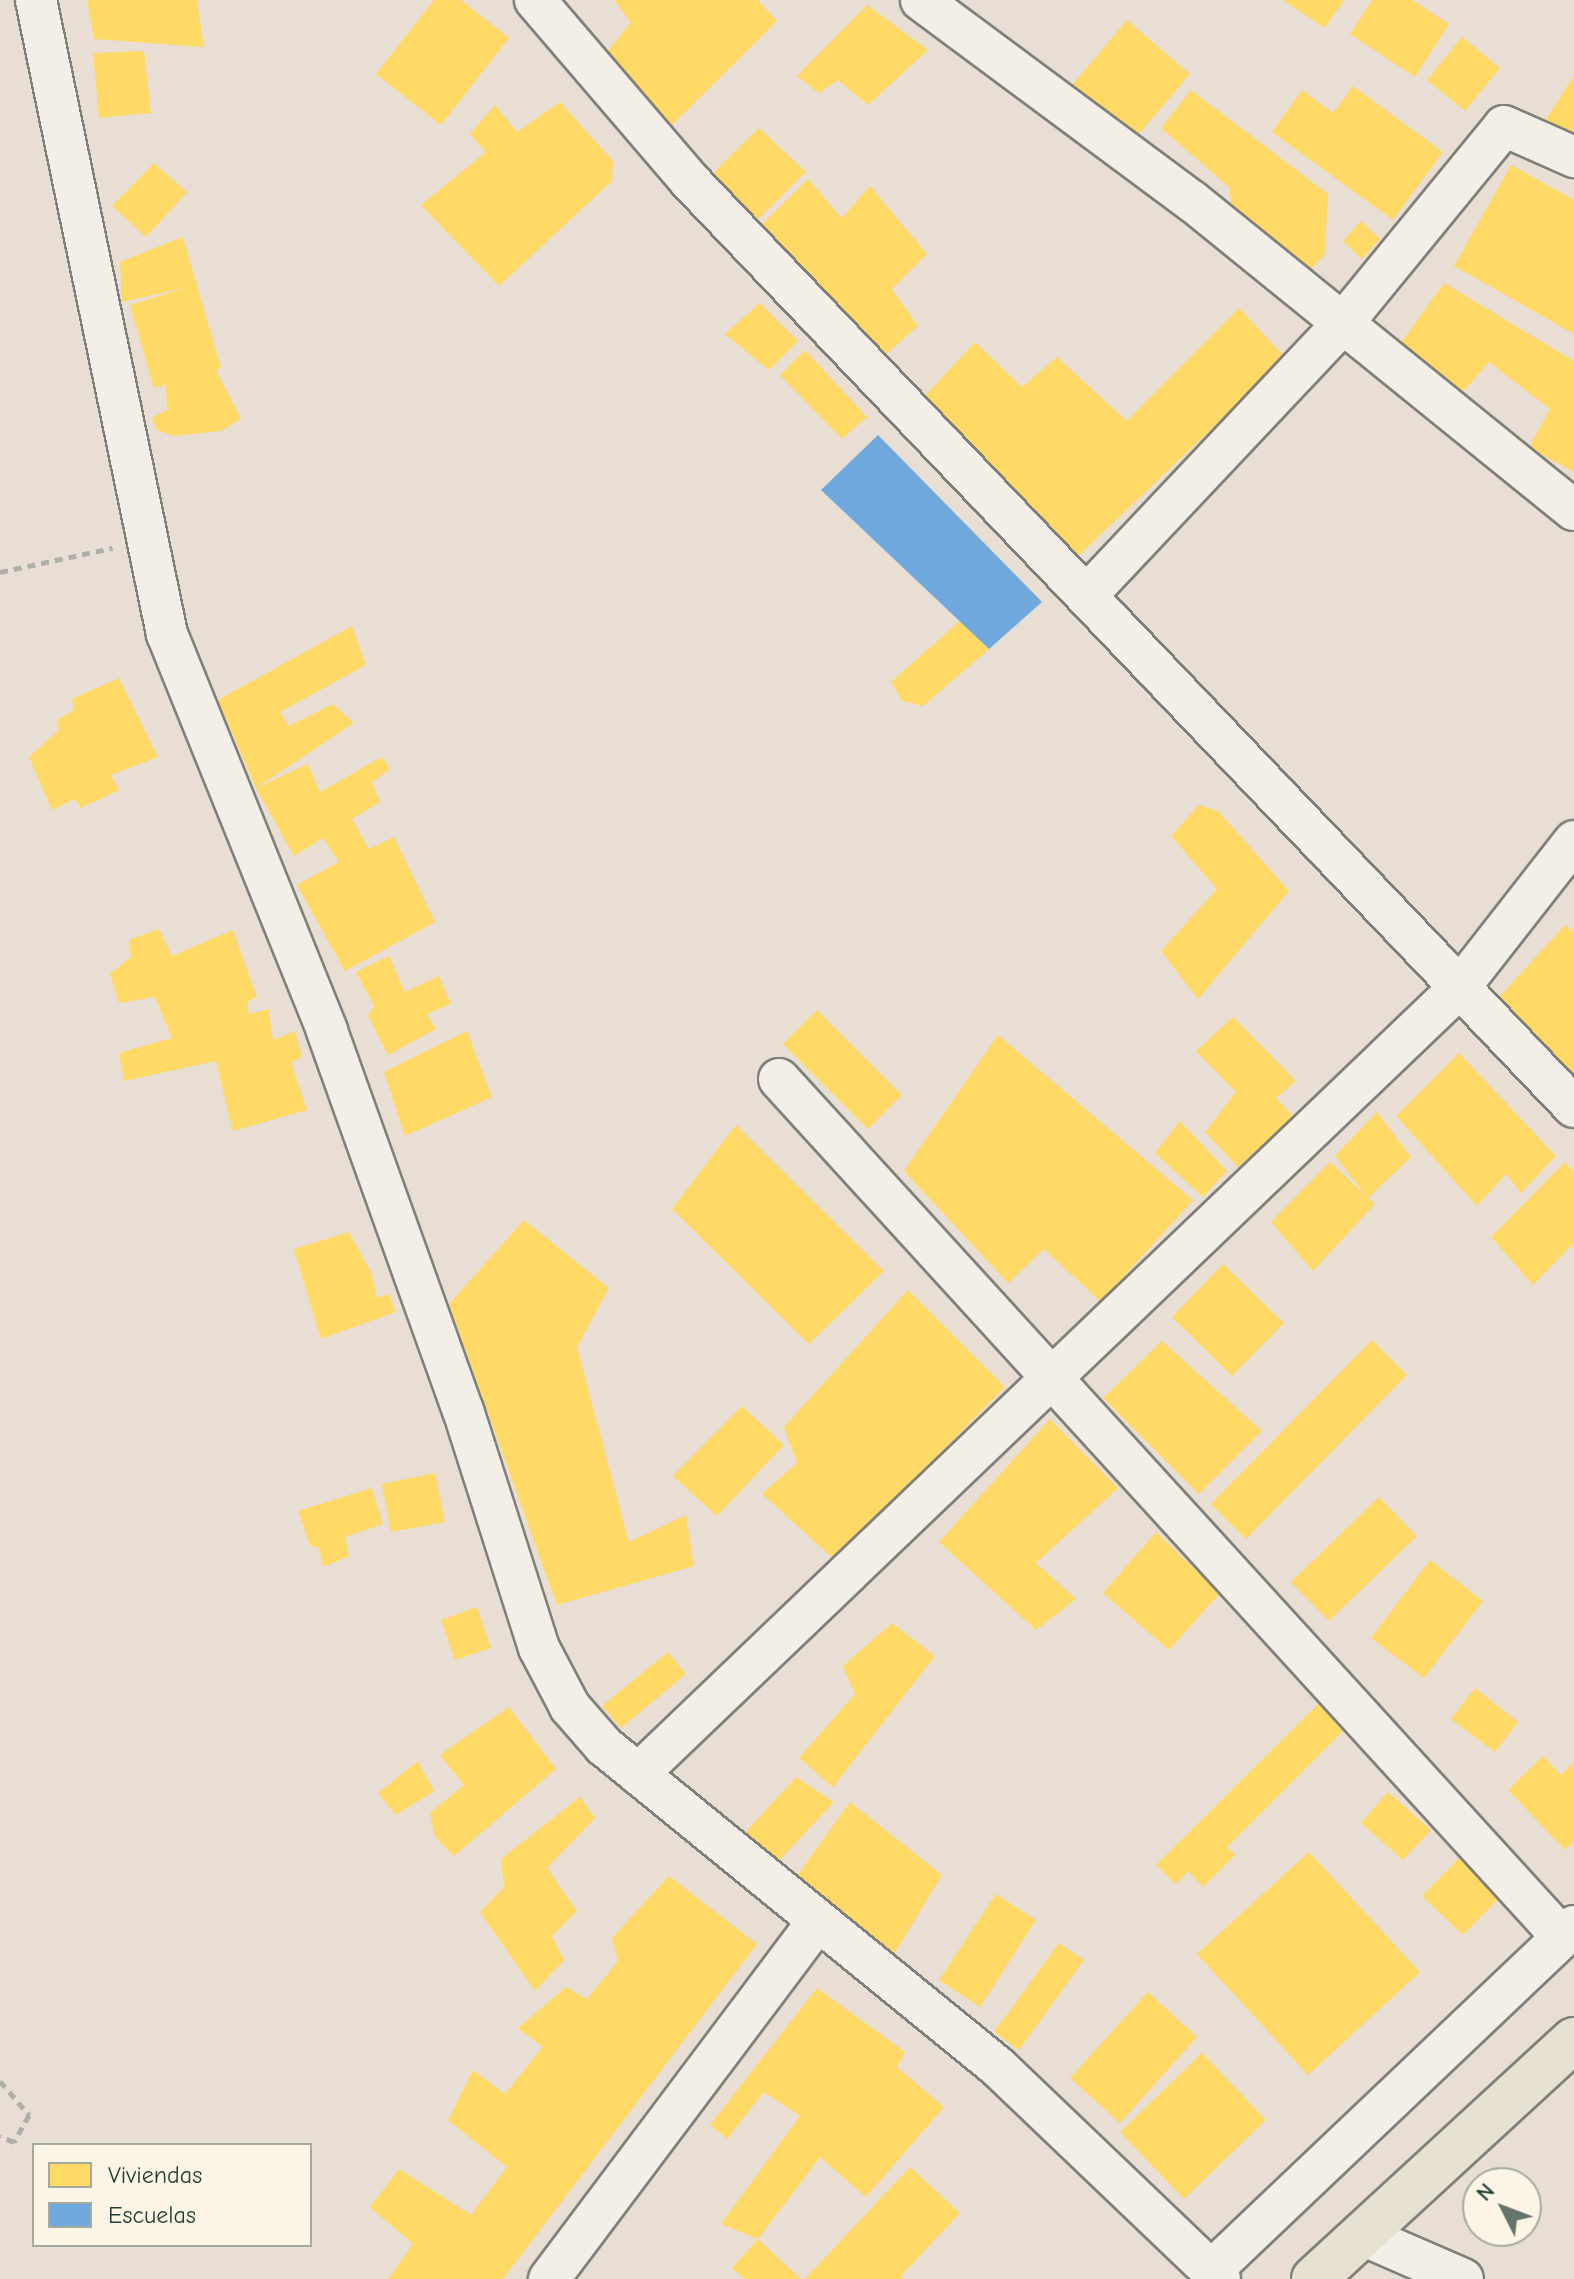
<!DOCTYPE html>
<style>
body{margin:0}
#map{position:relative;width:1574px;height:2279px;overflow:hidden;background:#e8ded3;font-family:"Comic Neue",sans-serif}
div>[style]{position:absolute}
.homes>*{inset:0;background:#ffd966}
.schools>*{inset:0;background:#6fa8dc}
.path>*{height:5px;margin-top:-2.5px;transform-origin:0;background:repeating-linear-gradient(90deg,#aeafa9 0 8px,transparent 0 14px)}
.roads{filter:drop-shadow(2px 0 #7f8079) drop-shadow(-2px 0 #7f8079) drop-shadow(0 2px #7f8079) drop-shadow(0 -2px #7f8079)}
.street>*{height:40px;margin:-20px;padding:0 20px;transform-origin:20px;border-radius:20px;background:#f3efe8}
.highway>*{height:44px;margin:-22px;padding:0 22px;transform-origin:22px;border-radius:22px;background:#e6e1d1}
span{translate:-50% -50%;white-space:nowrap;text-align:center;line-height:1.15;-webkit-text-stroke:8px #fcf5e5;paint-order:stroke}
.legend{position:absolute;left:32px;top:2143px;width:280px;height:104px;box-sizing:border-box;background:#fcf5e5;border:2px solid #a4ab9e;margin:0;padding:10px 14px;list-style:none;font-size:24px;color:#1f3d34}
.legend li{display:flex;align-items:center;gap:16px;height:40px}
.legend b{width:40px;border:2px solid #a4ab9e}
.north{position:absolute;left:1462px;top:2167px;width:80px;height:80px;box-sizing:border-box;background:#fcf5e5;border:2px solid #a4ab9e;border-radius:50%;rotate:312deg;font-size:22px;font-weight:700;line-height:32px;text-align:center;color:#1f3d34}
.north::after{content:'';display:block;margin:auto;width:28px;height:36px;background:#65756c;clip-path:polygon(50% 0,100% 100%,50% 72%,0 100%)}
</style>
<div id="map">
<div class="homes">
<i style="clip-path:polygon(87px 0,197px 0,204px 47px,94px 39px)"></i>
<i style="clip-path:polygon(434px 0,461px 0,509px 38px,441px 125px,376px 74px)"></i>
<i style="clip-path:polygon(614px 0,758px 0,777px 21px,670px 127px,603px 57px,631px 22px)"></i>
<i style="clip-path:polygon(1283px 0,1344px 0,1325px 28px)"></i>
<i style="clip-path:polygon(1372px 0,1412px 0,1449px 24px,1415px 77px,1350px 34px)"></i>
<i style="clip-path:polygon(867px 5px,928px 50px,868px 105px,838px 80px,819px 93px,797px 76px)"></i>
<i style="clip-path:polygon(1127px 20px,1190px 74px,1132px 142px,1069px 89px)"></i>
<i style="clip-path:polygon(1462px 37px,1500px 68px,1465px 111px,1427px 80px)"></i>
<i style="clip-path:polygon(144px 51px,151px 113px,99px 118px,93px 53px)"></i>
<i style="clip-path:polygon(1574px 75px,1574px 140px,1542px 126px)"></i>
<i style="clip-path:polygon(1353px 86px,1443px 152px,1393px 220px,1272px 132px,1302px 90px,1333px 113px)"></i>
<i style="clip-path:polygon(1191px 90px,1328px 194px,1325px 254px,1309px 271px,1242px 272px,1229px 187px,1161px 128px)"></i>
<i style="clip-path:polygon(560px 102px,613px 161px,612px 181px,499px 286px,421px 205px,486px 152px,470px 134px,495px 105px,517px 132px)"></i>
<i style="clip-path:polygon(759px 128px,806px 172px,753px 224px,714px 179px,715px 171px)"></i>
<i style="clip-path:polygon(154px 163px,187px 192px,146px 237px,112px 206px)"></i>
<i style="clip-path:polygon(1511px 165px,1574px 200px,1574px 334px,1454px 266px)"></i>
<i style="clip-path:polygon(808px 179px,842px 218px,870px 186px,927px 254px,892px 289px,918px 326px,877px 362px,755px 231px)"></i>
<i style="clip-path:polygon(1361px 221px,1380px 239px,1362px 259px,1343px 241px)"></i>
<i style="clip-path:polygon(183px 237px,221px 368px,216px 370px,241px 419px,221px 431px,174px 436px,157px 430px,152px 418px,167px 410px,166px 384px,154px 388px,130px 305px,188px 287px,122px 302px,120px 262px)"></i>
<i style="clip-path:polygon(1444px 283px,1574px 361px,1574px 472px,1529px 448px,1550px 409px,1489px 362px,1461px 394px,1400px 344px)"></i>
<i style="clip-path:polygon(760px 303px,798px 341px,769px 370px,725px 334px)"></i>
<i style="clip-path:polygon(1239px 308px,1286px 358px,1073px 561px,921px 400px,975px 342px,1022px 387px,1057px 357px,1127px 421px)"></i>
<i style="clip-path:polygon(805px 350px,867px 417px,842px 439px,780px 375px)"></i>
<i style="clip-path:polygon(961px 620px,989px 649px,923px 706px,902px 701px,891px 682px)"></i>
<i style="clip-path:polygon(352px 626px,366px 665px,280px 712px,289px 726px,333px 704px,354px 723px,256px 788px,218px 700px)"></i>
<i style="clip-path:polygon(119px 678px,158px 757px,111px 775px,119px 790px,81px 808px,75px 799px,52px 810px,29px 757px,59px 730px,57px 720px,74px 710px,72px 699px)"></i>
<i style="clip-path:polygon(382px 757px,390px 769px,372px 782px,380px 802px,352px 819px,369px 849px,394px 837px,435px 922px,345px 971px,297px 885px,339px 862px,323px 838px,294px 856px,256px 788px,308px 764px,320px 792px)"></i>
<i style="clip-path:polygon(1199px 805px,1218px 811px,1289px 891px,1198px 999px,1161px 951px,1217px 889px,1171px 836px)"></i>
<i style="clip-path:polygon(1565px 925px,1574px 933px,1574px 1086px,1491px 1006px)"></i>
<i style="clip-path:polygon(159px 929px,172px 956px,233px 930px,257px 997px,247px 1002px,249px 1014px,269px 1009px,273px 1040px,295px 1031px,302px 1057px,291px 1063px,307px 1110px,233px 1131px,216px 1061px,124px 1081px,119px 1053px,172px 1038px,155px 997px,119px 1003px,110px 974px,131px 957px,129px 940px)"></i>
<i style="clip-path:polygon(389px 956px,405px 992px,439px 976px,451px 1004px,427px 1014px,436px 1029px,388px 1055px,368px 1016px,374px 1006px,356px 972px)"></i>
<i style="clip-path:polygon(817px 1010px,902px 1095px,868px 1129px,783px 1044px)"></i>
<i style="clip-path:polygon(1233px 1017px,1296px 1081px,1276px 1098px,1295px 1118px,1238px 1167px,1205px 1132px,1236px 1092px,1196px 1051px)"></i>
<i style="clip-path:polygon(467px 1031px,492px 1097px,405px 1136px,384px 1072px)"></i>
<i style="clip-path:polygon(998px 1035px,1193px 1200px,1101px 1302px,1044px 1249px,1008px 1283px,904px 1171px)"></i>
<i style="clip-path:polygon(1459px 1053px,1556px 1156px,1521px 1193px,1506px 1174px,1477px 1206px,1396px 1116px)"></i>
<i style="clip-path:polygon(1377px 1112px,1411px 1157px,1368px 1198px,1335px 1156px)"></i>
<i style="clip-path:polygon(1180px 1121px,1227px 1171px,1203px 1197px,1155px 1153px)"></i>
<i style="clip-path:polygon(736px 1125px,884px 1271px,809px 1344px,672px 1209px)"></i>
<i style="clip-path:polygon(1330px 1162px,1375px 1204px,1313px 1271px,1271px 1222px)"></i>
<i style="clip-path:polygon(1565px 1162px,1574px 1172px,1574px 1243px,1533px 1285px,1491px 1237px)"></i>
<i style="clip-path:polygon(524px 1220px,609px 1288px,577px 1347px,629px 1542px,686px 1515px,694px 1566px,557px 1605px,449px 1304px)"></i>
<i style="clip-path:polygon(349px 1232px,372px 1274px,377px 1298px,389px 1294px,396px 1312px,321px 1339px,294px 1249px)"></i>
<i style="clip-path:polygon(1223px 1264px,1284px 1323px,1232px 1376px,1172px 1317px)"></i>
<i style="clip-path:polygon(908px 1290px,1005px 1387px,835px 1560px,762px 1494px,797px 1463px,784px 1427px)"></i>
<i style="clip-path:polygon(1372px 1340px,1407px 1375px,1246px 1539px,1211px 1504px)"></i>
<i style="clip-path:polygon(1162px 1341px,1262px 1431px,1199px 1494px,1103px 1398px)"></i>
<i style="clip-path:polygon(742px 1406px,784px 1445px,717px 1516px,673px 1476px)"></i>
<i style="clip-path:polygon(1050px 1419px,1118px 1488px,1036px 1563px,1076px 1599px,1036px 1630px,939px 1542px)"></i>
<i style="clip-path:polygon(435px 1473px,445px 1522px,391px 1532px,382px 1484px)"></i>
<i style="clip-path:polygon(372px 1488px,383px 1524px,345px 1537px,349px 1556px,323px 1567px,319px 1548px,310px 1545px,298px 1511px)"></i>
<i style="clip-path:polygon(1379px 1497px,1417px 1536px,1329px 1621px,1291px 1582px)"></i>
<i style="clip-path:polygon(1156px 1532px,1220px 1593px,1169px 1650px,1103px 1593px)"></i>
<i style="clip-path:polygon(1430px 1560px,1483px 1601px,1424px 1678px,1371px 1638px)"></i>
<i style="clip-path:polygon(477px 1607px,491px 1648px,455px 1660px,441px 1620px)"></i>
<i style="clip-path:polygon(892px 1623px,935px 1656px,833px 1787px,799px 1758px,855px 1694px,843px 1666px)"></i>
<i style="clip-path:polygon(668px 1652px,686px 1674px,621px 1728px,602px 1706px)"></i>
<i style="clip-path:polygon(1475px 1688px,1518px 1722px,1495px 1752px,1451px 1719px)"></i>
<i style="clip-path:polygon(1321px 1701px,1347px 1727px,1227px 1847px,1235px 1855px,1203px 1887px,1188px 1871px,1176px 1884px,1156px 1865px)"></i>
<i style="clip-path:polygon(509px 1707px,556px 1769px,454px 1856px,435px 1837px,430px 1813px,464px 1785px,440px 1755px)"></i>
<i style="clip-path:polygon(1543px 1756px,1561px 1775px,1574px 1762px,1574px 1841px,1565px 1850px,1508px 1790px)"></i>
<i style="clip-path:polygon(418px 1761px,434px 1791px,396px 1815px,378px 1793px)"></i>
<i style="clip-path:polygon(796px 1777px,834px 1802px,774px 1866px,744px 1834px)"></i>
<i style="clip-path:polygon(1388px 1792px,1431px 1830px,1403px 1860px,1361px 1823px)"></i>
<i style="clip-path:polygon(580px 1797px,595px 1818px,547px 1868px,577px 1911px,552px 1936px,564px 1960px,535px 1991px,480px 1912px,504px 1887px,501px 1859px)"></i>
<i style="clip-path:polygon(850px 1802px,942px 1875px,891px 1959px,797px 1876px)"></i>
<i style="clip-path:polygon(1467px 1850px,1508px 1889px,1463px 1935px,1422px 1896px)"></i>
<i style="clip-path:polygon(1309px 1852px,1420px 1972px,1308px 2075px,1197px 1954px)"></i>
<i style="clip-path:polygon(669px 1876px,757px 1944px,503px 2279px,388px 2279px,413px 2244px,370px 2207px,399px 2169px,471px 2215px,507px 2167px,448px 2120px,473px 2070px,505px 2094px,543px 2047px,518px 2028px,566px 1987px,587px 1999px,618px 1961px,612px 1938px)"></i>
<i style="clip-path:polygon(996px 1894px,1036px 1920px,980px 2007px,939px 1980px)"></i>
<i style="clip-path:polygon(1059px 1943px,1084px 1960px,1019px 2050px,994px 2032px)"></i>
<i style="clip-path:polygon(817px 1988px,905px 2052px,897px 2067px,944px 2107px,866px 2197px,820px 2157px,758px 2239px,721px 2224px,800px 2116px,764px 2092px,727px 2139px,710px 2125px)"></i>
<i style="clip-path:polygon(1148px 1992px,1197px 2037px,1120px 2123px,1070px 2078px)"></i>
<i style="clip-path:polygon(1202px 2053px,1266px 2120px,1184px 2199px,1120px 2132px)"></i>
<i style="clip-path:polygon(910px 2167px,960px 2213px,901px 2276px,904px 2279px,805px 2279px)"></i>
<i style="clip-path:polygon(758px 2239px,801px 2279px,745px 2279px,732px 2268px)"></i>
</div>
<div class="schools">
<i style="clip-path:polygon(878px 435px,1042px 602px,989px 649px,821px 490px)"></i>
</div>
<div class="path">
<i style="left:0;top:572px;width:115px;rotate:-12.1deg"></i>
<i style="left:0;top:2081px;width:45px;rotate:49.5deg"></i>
<i style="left:29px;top:2115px;width:31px;rotate:119deg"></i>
<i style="left:14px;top:2142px;width:15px;rotate:-157deg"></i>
</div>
<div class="roads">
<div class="street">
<i style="left:36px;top:0;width:647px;rotate:78.33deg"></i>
<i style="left:167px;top:634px;width:428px;rotate:68deg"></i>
<i style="left:327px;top:1031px;width:403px;rotate:70.3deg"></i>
<i style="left:463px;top:1410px;width:250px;rotate:72.3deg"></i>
<i style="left:539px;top:1648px;width:67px;rotate:62.3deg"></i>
<i style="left:570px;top:1707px;width:52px;rotate:48.9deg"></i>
<i style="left:604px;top:1746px;width:508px;rotate:39.17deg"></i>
<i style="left:998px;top:2067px;width:307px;rotate:43.7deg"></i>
<i style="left:535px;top:0;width:238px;rotate:49.4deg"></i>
<i style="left:690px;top:181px;width:1280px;rotate:46.33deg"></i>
<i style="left:921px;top:0;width:337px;rotate:36.6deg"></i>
<i style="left:1192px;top:201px;width:491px;rotate:39deg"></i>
<i style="left:1086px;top:596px;width:375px;rotate:-46.7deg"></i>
<i style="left:1343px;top:323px;width:254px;rotate:-50.7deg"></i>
<i style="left:1504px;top:126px;width:77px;rotate:23.9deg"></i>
<i style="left:779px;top:1079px;width:1162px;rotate:47.62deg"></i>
<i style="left:638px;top:1774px;width:1138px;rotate:-43.75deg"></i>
<i style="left:1460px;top:987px;width:185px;rotate:-52deg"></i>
<i style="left:1362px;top:2235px;width:110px;rotate:23.5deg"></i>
<i style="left:1211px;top:2271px;width:501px;rotate:-43.54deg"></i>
<i style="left:549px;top:2279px;width:445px;rotate:-53.1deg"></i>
</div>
<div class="highway">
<i style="left:1314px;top:2279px;width:353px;rotate:-42.6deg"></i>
</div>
</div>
<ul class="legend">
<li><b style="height:22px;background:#ffd966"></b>Viviendas</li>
<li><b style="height:22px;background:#6fa8dc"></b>Escuelas</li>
</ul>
<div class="north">N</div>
</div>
